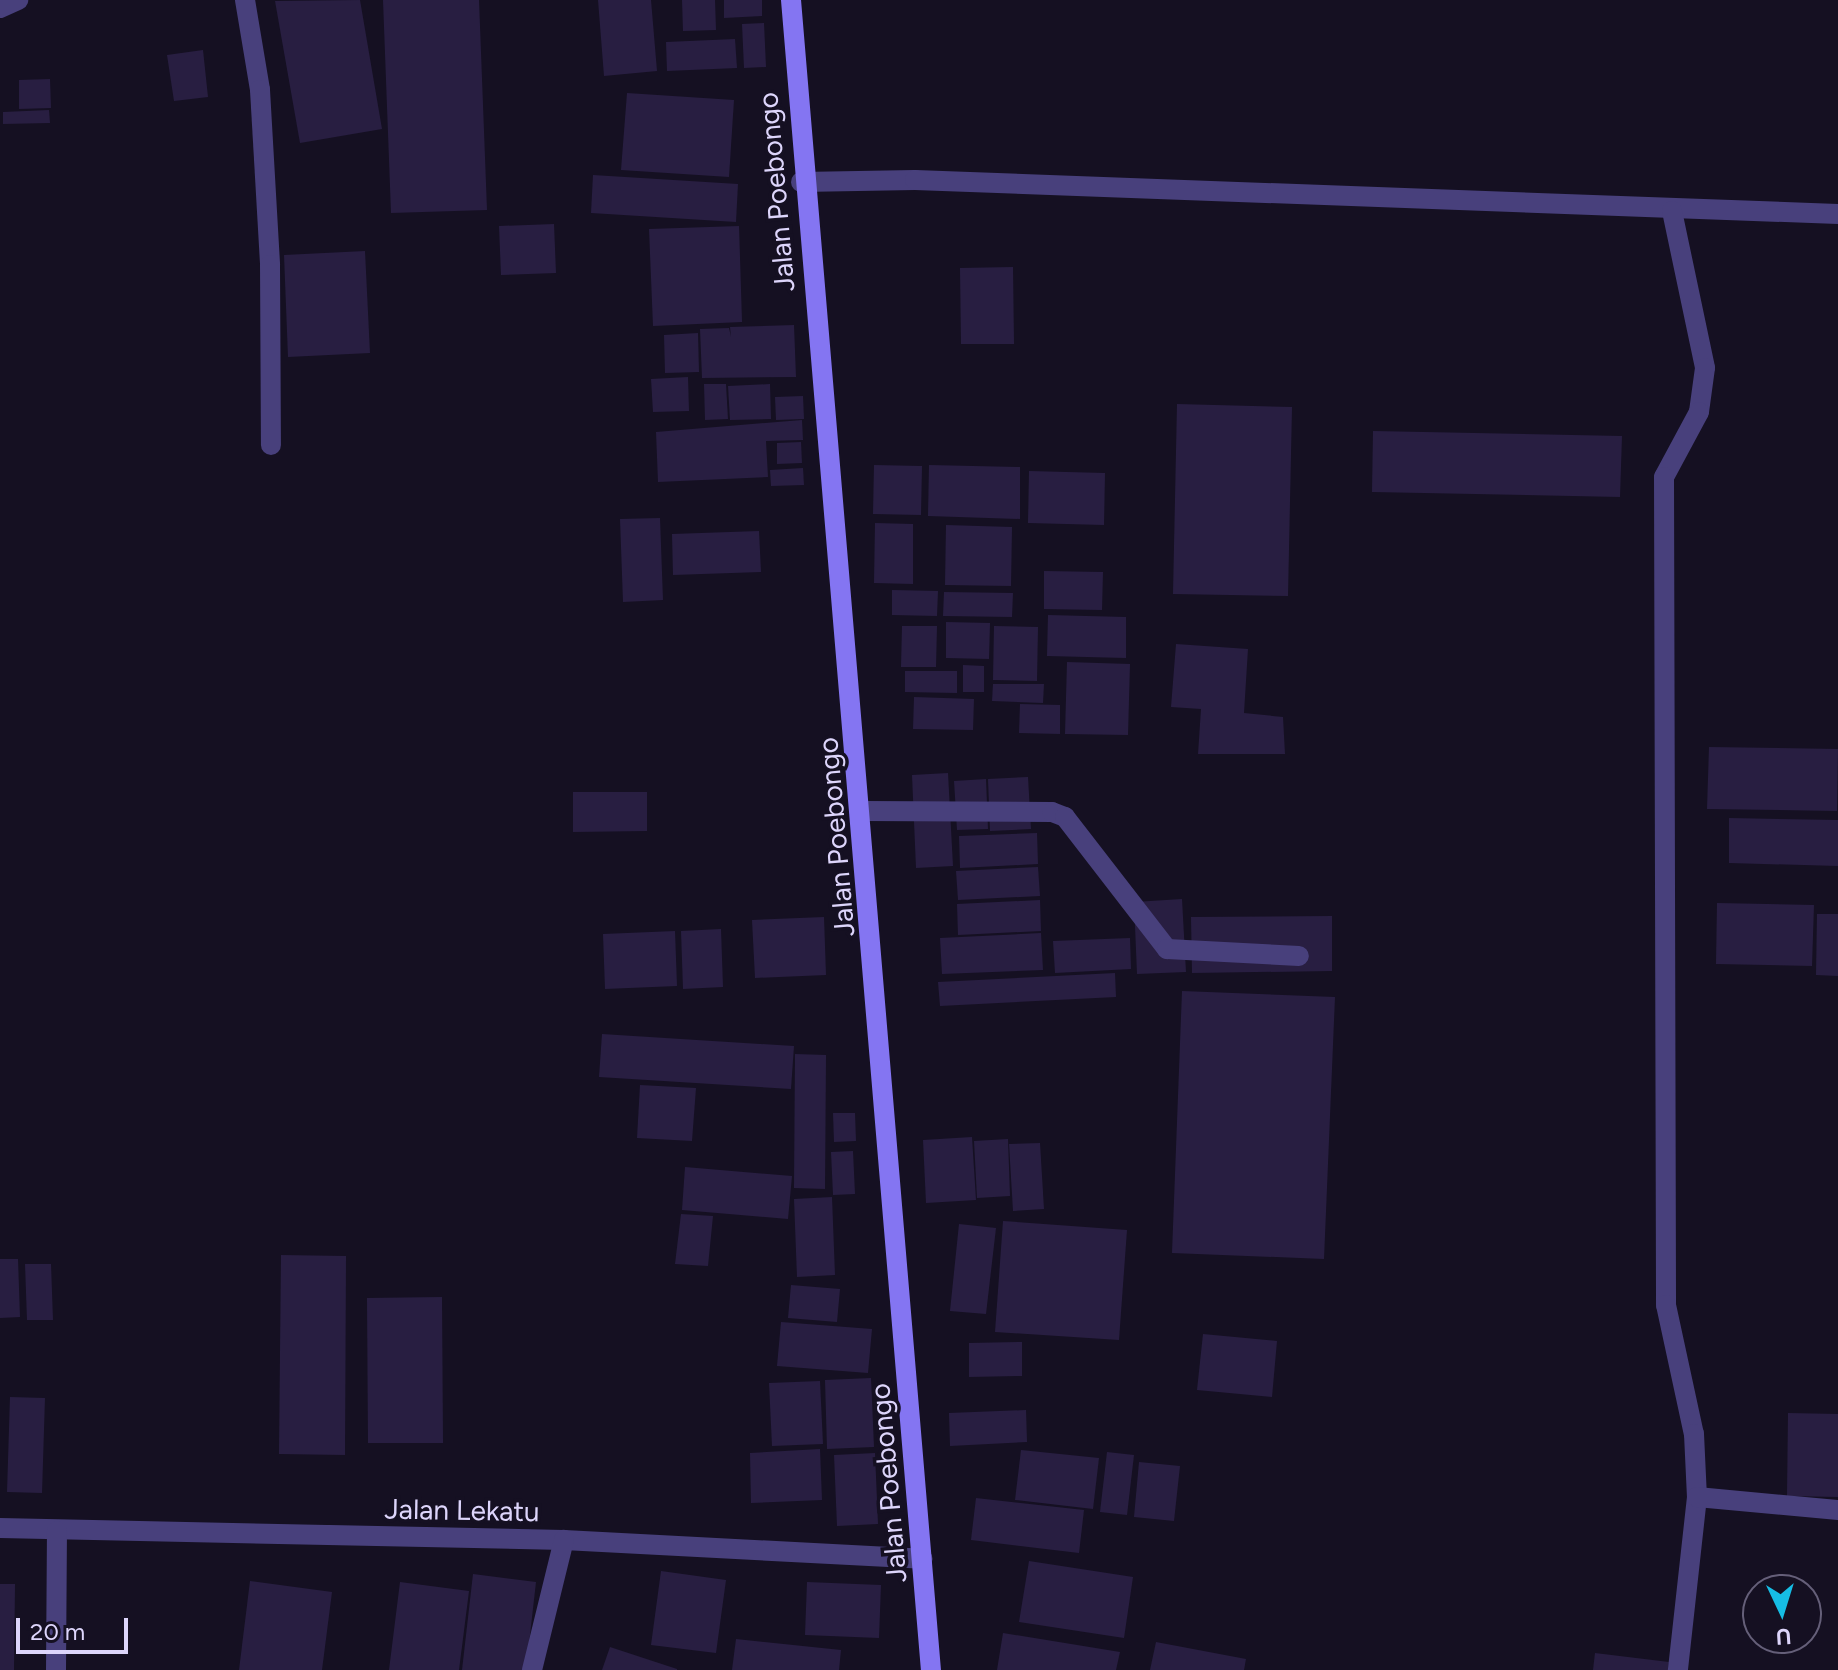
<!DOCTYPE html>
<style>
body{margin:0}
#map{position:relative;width:1838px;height:1670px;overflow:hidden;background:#151022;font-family:Figtree,sans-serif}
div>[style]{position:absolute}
.building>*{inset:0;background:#281e41}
.lane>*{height:20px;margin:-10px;padding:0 10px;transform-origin:10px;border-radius:10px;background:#48407c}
.street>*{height:20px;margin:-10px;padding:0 10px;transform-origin:10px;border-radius:10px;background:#48407c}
.secondary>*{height:20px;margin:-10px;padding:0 10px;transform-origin:10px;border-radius:10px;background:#8475f2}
span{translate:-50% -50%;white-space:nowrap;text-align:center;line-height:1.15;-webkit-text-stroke:7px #151022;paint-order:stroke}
.street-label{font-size:28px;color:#ddd5fb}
.north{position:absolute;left:1742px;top:1574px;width:80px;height:80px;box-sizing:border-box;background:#151022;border:2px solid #655f79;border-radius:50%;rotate:176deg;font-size:22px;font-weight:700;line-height:32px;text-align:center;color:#ddd5fb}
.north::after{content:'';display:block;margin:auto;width:28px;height:36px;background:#16bde5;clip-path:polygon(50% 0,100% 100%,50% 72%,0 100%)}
.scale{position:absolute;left:16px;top:1618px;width:112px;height:36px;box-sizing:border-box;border:4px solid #ddd5fb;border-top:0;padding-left:10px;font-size:24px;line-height:28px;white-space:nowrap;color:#ddd5fb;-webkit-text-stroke:6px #151022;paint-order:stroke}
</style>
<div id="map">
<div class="building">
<i style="clip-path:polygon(360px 0,382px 129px,300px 143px,275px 1px)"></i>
<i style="clip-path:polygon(383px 0,479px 0,487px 210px,391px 213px)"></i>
<i style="clip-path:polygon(598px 0,651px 0,657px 71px,604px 76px)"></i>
<i style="clip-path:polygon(682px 0,715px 0,716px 30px,683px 31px)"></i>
<i style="clip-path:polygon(724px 0,762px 0,762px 16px,724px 18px)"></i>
<i style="clip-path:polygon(764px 23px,766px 67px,744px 68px,742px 24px)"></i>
<i style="clip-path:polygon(735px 39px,737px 68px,667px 71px,666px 42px)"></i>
<i style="clip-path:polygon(203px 50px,208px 97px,174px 101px,167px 55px)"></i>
<i style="clip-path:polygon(50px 79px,51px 108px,19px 109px,19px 80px)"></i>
<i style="clip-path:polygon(627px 93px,734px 100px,729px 177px,621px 170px)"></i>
<i style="clip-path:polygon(49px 110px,50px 123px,3px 124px,3px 112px)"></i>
<i style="clip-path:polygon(593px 175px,738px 184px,736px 222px,591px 213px)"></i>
<i style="clip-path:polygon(554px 224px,556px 273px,501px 275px,499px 226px)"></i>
<i style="clip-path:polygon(739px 226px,742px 322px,653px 326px,649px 229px)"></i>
<i style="clip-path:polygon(365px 251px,370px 353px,288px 357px,284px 255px)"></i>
<i style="clip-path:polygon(1013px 267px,1014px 344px,961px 344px,960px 268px)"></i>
<i style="clip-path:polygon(794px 325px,796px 377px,702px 378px,700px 329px,729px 328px,731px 337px,730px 327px)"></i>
<i style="clip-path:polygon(698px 333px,699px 372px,665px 373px,664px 335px)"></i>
<i style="clip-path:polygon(688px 377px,689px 411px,653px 412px,651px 379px)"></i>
<i style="clip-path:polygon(704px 384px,726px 384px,728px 419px,705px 420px)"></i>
<i style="clip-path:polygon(770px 384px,771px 419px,730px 420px,728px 386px)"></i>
<i style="clip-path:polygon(803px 396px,804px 419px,776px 420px,775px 397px)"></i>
<i style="clip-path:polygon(1177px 404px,1292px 407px,1288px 596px,1173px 594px)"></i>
<i style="clip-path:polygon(802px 420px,803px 440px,766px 441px,768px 477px,658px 482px,656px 432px)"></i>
<i style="clip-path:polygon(1373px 431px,1622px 436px,1620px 497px,1372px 492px)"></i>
<i style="clip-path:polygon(801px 442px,802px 463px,777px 464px,777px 443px)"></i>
<i style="clip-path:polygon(874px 465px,922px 466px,921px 515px,873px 514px)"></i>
<i style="clip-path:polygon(929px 465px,1020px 467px,1020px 519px,928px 516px)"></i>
<i style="clip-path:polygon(803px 468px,804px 485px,771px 486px,770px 470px)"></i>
<i style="clip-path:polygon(1029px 471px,1105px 473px,1104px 525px,1028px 523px)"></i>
<i style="clip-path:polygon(660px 518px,663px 600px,623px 602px,620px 519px)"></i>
<i style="clip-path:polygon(875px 523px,913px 524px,913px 584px,874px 583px)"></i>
<i style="clip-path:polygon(946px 525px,1012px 527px,1011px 586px,945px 585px)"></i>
<i style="clip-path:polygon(759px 531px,761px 572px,673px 575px,672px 534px)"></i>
<i style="clip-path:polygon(1044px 571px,1103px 572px,1102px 610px,1044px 609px)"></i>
<i style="clip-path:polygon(892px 590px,938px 591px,937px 616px,892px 615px)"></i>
<i style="clip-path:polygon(944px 592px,1013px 593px,1012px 617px,943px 616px)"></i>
<i style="clip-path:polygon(1048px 615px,1126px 617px,1126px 658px,1047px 656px)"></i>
<i style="clip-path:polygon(946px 622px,990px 623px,989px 659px,946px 658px)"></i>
<i style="clip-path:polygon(902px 626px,937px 626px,936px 667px,901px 667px)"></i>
<i style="clip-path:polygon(994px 626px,1038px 627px,1037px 681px,993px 680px)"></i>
<i style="clip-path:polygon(1176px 644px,1248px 649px,1244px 713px,1283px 717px,1285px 754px,1198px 754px,1201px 709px,1171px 707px)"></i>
<i style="clip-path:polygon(1067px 662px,1130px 664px,1128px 735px,1065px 734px)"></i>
<i style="clip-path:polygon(963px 665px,984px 666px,984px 692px,963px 692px)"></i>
<i style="clip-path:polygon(905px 671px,957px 671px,957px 693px,905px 692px)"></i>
<i style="clip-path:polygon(993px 684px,1044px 684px,1043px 703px,992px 701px)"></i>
<i style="clip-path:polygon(914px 697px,974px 699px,973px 730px,913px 729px)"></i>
<i style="clip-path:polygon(1020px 704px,1060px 705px,1060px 734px,1019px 733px)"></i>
<i style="clip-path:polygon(1709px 747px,1838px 749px,1837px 811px,1707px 809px)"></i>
<i style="clip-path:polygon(948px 773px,953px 866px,916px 868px,912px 775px)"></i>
<i style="clip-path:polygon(1028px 777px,1031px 829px,990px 831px,988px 779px)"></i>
<i style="clip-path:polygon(986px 779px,988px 829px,957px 830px,954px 781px)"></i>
<i style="clip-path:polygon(573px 792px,647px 792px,647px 831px,573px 832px)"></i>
<i style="clip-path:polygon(1729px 818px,1838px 820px,1838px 866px,1729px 863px)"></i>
<i style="clip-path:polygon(1037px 833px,1038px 864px,960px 868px,959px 836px)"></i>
<i style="clip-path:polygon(1038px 867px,1040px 896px,958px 900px,956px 871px)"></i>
<i style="clip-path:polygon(1182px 899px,1186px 972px,1137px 974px,1134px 902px)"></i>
<i style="clip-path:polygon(1040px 900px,1041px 931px,958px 935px,957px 904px)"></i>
<i style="clip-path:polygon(1717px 903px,1814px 905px,1812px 966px,1716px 964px)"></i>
<i style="clip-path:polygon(1817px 914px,1838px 914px,1838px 976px,1816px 975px)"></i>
<i style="clip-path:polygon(1332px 916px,1332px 971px,1192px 973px,1191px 917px)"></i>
<i style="clip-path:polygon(824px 917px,826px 975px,755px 978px,752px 920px)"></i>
<i style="clip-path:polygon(721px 929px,723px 987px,683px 989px,681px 931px)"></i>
<i style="clip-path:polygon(675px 931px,677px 986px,605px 989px,603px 934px)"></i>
<i style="clip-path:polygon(1041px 933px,1043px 970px,942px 974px,940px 938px)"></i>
<i style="clip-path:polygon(1130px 938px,1131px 969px,1055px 973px,1053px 941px)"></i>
<i style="clip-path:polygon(1115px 973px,1116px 997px,940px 1006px,938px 982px)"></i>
<i style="clip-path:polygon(1182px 991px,1335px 997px,1324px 1259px,1172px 1253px)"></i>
<i style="clip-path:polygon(602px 1034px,794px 1046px,791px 1089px,599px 1077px)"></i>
<i style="clip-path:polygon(795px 1054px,826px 1055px,825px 1189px,794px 1188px)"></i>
<i style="clip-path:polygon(640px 1085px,696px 1088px,692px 1141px,637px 1138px)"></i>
<i style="clip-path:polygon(833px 1113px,855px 1113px,856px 1141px,834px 1142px)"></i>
<i style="clip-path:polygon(972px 1137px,976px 1200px,926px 1203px,923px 1140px)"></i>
<i style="clip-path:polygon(1008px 1139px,1010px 1196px,977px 1198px,974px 1141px)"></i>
<i style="clip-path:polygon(1040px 1143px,1044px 1209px,1013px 1211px,1009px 1144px)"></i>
<i style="clip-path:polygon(853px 1151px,855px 1194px,833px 1195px,831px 1152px)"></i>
<i style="clip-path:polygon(685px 1167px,792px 1176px,788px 1219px,682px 1210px)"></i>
<i style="clip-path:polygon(832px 1197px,835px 1275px,797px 1277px,794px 1199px)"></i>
<i style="clip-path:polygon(681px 1214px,713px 1216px,708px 1266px,675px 1264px)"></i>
<i style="clip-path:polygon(1003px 1221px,1127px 1230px,1119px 1340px,995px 1332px)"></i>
<i style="clip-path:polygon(959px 1224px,996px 1228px,986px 1314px,950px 1311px)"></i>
<i style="clip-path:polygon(281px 1255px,346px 1256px,345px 1455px,279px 1454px)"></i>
<i style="clip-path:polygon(0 1259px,18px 1259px,20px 1317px,0 1318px)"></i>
<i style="clip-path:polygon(25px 1264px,51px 1264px,53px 1320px,27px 1320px)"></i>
<i style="clip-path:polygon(791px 1285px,840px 1289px,837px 1322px,788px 1318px)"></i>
<i style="clip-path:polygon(442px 1297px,443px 1443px,368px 1443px,367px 1298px)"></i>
<i style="clip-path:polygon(781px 1322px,872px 1329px,868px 1373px,777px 1366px)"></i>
<i style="clip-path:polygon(1203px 1334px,1277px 1341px,1272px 1397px,1197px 1390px)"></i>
<i style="clip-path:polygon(1022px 1342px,1022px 1376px,969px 1377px,969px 1343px)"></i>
<i style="clip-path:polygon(871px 1378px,874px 1447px,827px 1449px,825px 1380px)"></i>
<i style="clip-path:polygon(820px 1381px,823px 1444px,772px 1446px,769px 1383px)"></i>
<i style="clip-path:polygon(10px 1397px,45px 1398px,42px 1493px,7px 1492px)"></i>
<i style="clip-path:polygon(1026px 1410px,1027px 1442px,950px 1446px,949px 1413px)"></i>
<i style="clip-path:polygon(1788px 1413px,1838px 1414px,1838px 1497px,1787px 1496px)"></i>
<i style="clip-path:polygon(820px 1449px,822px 1500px,751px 1503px,750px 1453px)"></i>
<i style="clip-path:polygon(1021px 1450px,1099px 1458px,1093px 1509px,1015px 1500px)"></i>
<i style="clip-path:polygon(1107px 1452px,1134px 1455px,1127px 1515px,1100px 1512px)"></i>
<i style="clip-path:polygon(875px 1453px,878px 1524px,837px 1526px,834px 1455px)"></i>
<i style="clip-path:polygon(1139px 1462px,1180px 1466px,1174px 1521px,1134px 1517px)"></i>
<i style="clip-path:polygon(976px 1498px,1084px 1510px,1079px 1553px,971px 1540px)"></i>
<i style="clip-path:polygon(1029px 1561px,1133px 1577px,1124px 1638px,1019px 1622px)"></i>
<i style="clip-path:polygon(661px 1571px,726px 1580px,716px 1653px,651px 1645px)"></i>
<i style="clip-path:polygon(473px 1574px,536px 1582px,526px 1670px,462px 1670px)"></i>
<i style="clip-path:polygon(250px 1581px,332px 1592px,322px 1670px,239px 1670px)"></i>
<i style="clip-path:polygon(400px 1582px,469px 1591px,459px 1670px,389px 1670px)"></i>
<i style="clip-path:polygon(807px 1582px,881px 1585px,879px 1638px,805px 1635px)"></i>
<i style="clip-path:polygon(0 1584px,15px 1584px,14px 1670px,0 1670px)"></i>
<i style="clip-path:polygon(1003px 1633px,1120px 1652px,1116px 1670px,997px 1670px)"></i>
<i style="clip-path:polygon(736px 1639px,841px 1650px,839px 1670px,732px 1670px)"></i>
<i style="clip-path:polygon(1156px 1642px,1246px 1659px,1244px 1670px,1150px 1670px)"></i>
<i style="clip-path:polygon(610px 1647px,677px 1669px,677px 1670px,602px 1670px)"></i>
<i style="clip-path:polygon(1595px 1653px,1669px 1662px,1668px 1670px,1593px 1670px)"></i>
</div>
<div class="lane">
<i style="left:863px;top:811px;width:189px;rotate:0.3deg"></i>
<i style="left:1052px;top:812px;width:14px;rotate:21deg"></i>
<i style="left:1065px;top:817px;width:167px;rotate:52.3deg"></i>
<i style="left:1167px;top:949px;width:132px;rotate:3deg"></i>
</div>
<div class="street">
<i style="left:245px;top:0;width:91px;rotate:80.5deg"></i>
<i style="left:260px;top:90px;width:175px;rotate:86.7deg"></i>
<i style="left:270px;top:265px;width:180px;rotate:89.7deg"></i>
<i style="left:0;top:8px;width:20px;rotate:-24deg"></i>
<i style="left:801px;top:182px;width:114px;rotate:-1deg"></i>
<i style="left:915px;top:180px;width:924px;rotate:2.11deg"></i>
<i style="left:1672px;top:211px;width:160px;rotate:78.1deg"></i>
<i style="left:1705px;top:368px;width:44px;rotate:97.8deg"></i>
<i style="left:1699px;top:412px;width:74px;rotate:118.3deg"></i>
<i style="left:1664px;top:477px;width:828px;rotate:89.86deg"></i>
<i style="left:1666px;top:1305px;width:132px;rotate:77.8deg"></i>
<i style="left:1694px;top:1434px;width:63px;rotate:87.3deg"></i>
<i style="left:1697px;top:1497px;width:174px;rotate:96.3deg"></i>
<i style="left:1697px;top:1497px;width:142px;rotate:5.3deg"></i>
<i style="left:0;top:1528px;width:564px;rotate:1.22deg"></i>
<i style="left:564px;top:1540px;width:359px;rotate:3deg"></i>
<i style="left:56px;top:1670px;width:139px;rotate:-89.6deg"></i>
<i style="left:532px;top:1670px;width:134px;rotate:-76.2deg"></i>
</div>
<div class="secondary">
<i style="left:791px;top:0;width:1676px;rotate:85.21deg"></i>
</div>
<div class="street-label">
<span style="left:776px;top:192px;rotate:-95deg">Jalan Poebongo</span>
<span style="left:836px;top:837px;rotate:-95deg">Jalan Poebongo</span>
<span style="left:888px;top:1483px;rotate:-95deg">Jalan Poebongo</span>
<span style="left:462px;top:1510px;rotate:1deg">Jalan Lekatu</span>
</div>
<div class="north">U</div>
<div class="scale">20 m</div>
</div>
